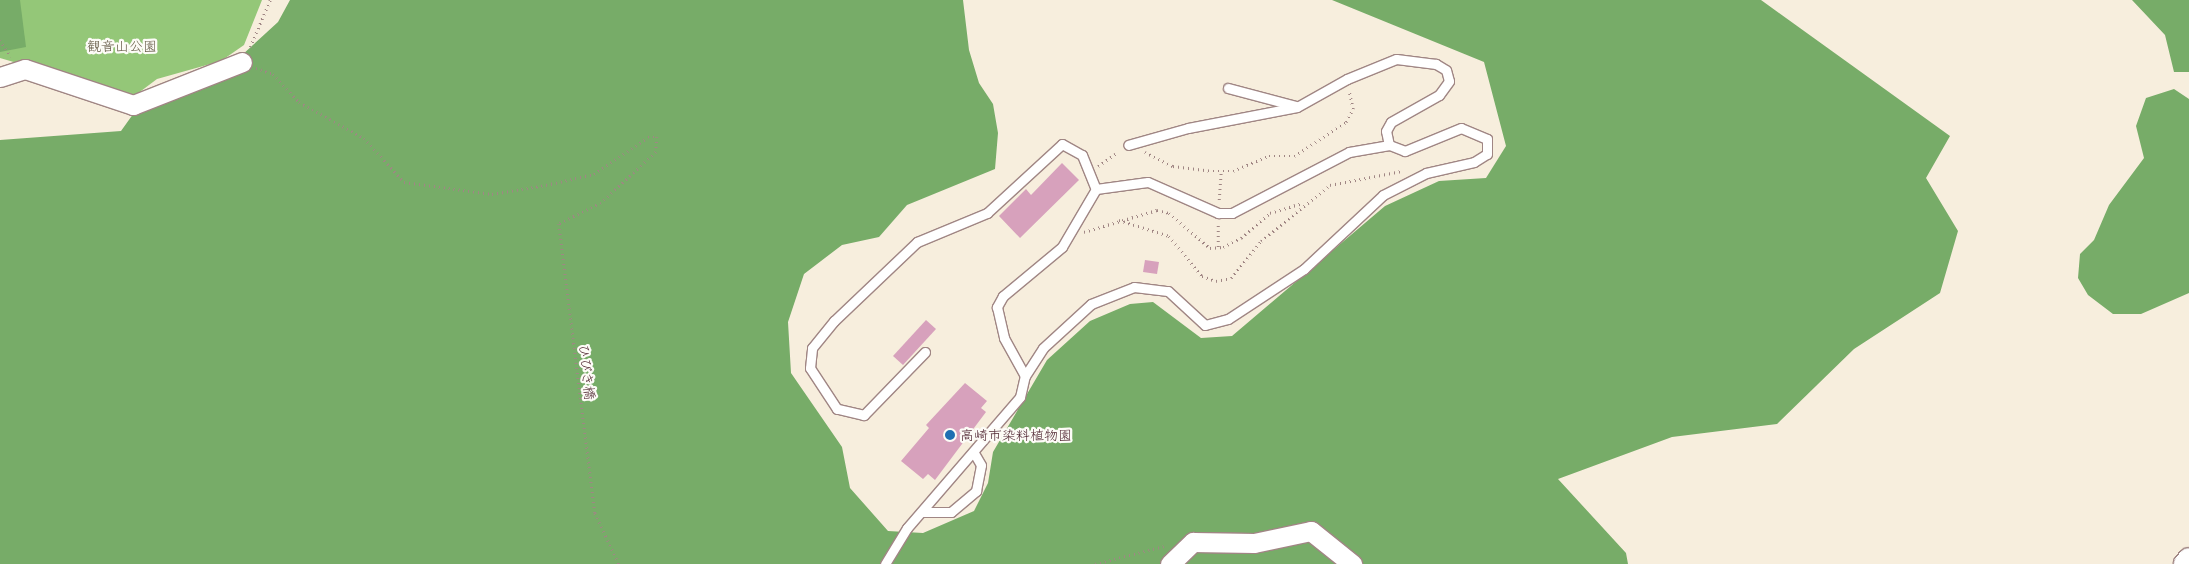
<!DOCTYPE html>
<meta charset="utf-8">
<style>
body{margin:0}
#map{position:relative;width:2189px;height:564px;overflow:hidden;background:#f7eedd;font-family:"Shantell Sans","Klee One",sans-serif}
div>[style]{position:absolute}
.green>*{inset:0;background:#94c778}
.forest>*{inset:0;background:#77ac68}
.building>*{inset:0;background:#d7a1bc}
.path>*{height:2.5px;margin-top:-1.25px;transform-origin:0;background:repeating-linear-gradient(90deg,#a08684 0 1px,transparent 0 5px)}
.roads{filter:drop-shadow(1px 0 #a08684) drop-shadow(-1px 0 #a08684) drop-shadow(0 1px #a08684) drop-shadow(0 -1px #a08684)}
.service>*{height:9px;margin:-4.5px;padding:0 4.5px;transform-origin:4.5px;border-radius:4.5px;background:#fff}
.minor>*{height:19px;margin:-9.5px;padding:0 9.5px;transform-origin:9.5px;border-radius:9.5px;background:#fff}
.tertiary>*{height:22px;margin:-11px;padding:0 11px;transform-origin:11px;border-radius:11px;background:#fff}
.dots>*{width:14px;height:14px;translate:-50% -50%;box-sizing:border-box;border:2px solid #fdfcf7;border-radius:50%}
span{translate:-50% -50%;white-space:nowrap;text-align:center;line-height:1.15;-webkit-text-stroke:4.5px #fdfcf7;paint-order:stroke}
.park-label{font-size:14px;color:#645a46}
.street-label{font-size:14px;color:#4a1f2b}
.poi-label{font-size:14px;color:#4a1f2b}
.left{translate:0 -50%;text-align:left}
</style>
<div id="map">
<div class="green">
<i style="clip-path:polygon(0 0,262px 0,244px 45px,221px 61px,157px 79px,133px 97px,0 58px)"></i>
</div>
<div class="forest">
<i style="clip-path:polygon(0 0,20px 0,26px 47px,0 52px)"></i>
<i style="clip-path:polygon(290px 0,963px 0,969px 50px,979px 83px,993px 104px,998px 133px,995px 169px,907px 205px,879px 237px,842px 245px,804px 274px,788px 322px,791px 373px,842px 447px,850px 488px,888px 531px,923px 533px,974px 511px,988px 483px,993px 452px,1047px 360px,1090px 321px,1130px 304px,1153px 302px,1201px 338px,1232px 336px,1385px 206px,1439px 181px,1486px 178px,1506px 146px,1484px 62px,1332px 0,1761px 0,1950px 136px,1926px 178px,1958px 231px,1940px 293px,1854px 349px,1777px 424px,1672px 437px,1558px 479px,1626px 553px,1628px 564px,0 564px,0 140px,121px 131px,136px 110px,218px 77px,278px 22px)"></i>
<i style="clip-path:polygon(2132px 0,2189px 0,2189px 72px,2174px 72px,2165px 35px)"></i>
<i style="clip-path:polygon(2174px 89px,2189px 99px,2189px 293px,2141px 314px,2113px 314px,2088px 295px,2078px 278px,2080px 254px,2094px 240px,2109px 205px,2144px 158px,2136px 126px,2146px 98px)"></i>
</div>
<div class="building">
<i style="clip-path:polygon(1062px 163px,1079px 180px,1020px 238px,999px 216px,1026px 189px,1031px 195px)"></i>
<i style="clip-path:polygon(1145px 260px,1159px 262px,1157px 274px,1143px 272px)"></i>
<i style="clip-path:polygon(926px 320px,936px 329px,903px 365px,893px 356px)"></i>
<i style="clip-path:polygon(965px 383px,987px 401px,981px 408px,986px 412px,935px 480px,928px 474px,923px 479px,901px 461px,929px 428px,926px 425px)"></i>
</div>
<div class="path">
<i style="left:0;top:40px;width:20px;rotate:57deg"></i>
<i style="left:250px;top:47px;width:51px;rotate:-66.9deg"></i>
<i style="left:256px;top:68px;width:18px;rotate:19deg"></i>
<i style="left:273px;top:74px;width:38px;rotate:47deg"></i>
<i style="left:299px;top:102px;width:74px;rotate:29deg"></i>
<i style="left:364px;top:138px;width:59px;rotate:47.7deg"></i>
<i style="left:404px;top:182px;width:89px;rotate:7.8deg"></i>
<i style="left:492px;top:194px;width:55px;rotate:-9.5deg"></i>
<i style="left:546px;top:185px;width:49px;rotate:-12.9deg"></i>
<i style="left:594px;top:174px;width:65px;rotate:-34.4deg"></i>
<i style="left:648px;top:137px;width:9px"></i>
<i style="left:657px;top:137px;width:15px;rotate:94deg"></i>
<i style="left:656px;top:152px;width:75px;rotate:137.2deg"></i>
<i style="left:601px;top:203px;width:47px;rotate:153.4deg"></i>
<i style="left:559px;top:224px;width:291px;rotate:82.9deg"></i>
<i style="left:595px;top:513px;width:56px;rotate:64.8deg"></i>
<i style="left:1145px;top:152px;width:31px;rotate:27deg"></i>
<i style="left:1173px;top:166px;width:40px;rotate:7.1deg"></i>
<i style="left:1213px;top:171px;width:20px"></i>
<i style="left:1233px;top:171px;width:39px;rotate:-23deg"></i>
<i style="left:1269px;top:156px;width:25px"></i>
<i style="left:1294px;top:156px;width:62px;rotate:-33.2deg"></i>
<i style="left:1346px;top:122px;width:15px;rotate:-62deg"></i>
<i style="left:1353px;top:109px;width:18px;rotate:-103deg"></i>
<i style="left:1098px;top:166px;width:24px;rotate:-35deg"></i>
<i style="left:1219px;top:200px;width:29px;rotate:-86deg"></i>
<i style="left:1119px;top:220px;width:52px;rotate:17.7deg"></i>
<i style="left:1169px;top:236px;width:52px;rotate:50.5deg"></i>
<i style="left:1202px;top:276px;width:15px;rotate:20deg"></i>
<i style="left:1216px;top:281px;width:15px;rotate:-11deg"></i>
<i style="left:1231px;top:278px;width:48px;rotate:-51deg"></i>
<i style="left:1261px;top:241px;width:89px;rotate:-39.1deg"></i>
<i style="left:1330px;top:185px;width:73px;rotate:-11deg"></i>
<i style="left:1084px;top:232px;width:76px;rotate:-16.8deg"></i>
<i style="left:1157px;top:210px;width:12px;rotate:14deg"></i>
<i style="left:1169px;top:213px;width:54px;rotate:40.5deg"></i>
<i style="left:1210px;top:248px;width:13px;rotate:-4deg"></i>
<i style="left:1223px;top:247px;width:20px;rotate:-27deg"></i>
<i style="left:1241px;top:238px;width:38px;rotate:-41deg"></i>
<i style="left:1270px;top:213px;width:34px;rotate:-17deg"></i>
<i style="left:1218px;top:247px;width:24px;rotate:-90deg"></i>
<i style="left:1095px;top:564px;width:71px;rotate:-14.6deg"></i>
</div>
<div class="roads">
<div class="service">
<i style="left:1228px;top:88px;width:70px;rotate:14.8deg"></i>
<i style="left:1096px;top:189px;width:52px;rotate:-7.7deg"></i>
<i style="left:1148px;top:182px;width:77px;rotate:23.9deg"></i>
<i style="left:1218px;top:213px;width:14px"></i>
<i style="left:1232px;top:213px;width:132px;rotate:-27.5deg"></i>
<i style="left:1349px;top:152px;width:41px;rotate:-9.9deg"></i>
<i style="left:925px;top:352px;width:88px;rotate:134.1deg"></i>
<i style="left:864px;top:415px;width:28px;rotate:-167deg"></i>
<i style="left:837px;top:409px;width:49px;rotate:-123.4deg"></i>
<i style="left:810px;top:368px;width:20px;rotate:-84deg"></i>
<i style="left:812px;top:348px;width:35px;rotate:-51deg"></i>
<i style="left:834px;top:321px;width:115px;rotate:-43.6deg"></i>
<i style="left:917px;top:242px;width:76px;rotate:-22.5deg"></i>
<i style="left:987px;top:213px;width:102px;rotate:-42.6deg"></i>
<i style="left:1062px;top:144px;width:23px;rotate:29deg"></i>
<i style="left:1082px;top:155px;width:37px;rotate:68deg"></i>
<i style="left:1096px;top:189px;width:67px;rotate:120.4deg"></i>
<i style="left:1062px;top:247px;width:77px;rotate:140.3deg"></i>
<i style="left:1003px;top:296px;width:13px;rotate:119deg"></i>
<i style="left:997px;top:307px;width:32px;rotate:77deg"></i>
<i style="left:1004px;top:338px;width:43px;rotate:61.1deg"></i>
<i style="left:922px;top:512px;width:29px"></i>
<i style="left:951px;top:512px;width:33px;rotate:-40deg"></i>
<i style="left:976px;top:491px;width:26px;rotate:-79deg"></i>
<i style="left:981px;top:465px;width:14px;rotate:-120deg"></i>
<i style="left:885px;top:564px;width:42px;rotate:-58.6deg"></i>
<i style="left:907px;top:528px;width:173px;rotate:-49.2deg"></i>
<i style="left:1020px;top:397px;width:22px;rotate:-77deg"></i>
<i style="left:1025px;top:376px;width:33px;rotate:-57deg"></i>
<i style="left:1043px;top:348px;width:65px;rotate:-42.5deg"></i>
<i style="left:1091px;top:304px;width:46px;rotate:-21.6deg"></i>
<i style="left:1134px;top:287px;width:34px;rotate:7deg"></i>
<i style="left:1168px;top:291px;width:50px;rotate:42.6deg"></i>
<i style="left:1205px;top:325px;width:24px;rotate:-15deg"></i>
<i style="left:1228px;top:319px;width:91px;rotate:-33.3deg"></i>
<i style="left:1304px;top:269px;width:108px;rotate:-43.1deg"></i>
<i style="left:1383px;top:195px;width:48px;rotate:-27.1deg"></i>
<i style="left:1426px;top:173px;width:49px;rotate:-12.9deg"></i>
<i style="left:1474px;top:162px;width:15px;rotate:-32deg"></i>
<i style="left:1487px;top:154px;width:15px;rotate:-90deg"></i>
<i style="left:1487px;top:139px;width:28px;rotate:-157deg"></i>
<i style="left:1461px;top:128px;width:61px;rotate:157.7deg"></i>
<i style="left:1405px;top:151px;width:17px;rotate:-159deg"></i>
<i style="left:1389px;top:145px;width:14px;rotate:-102deg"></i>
<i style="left:1386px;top:131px;width:10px;rotate:-61deg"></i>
<i style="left:1391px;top:122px;width:55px;rotate:-29.4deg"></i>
<i style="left:1439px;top:95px;width:17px;rotate:-54deg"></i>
<i style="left:1449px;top:81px;width:11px;rotate:-105deg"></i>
<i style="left:1446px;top:70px;width:12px;rotate:-149deg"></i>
<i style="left:1436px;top:64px;width:40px;rotate:-172.9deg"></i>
<i style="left:1396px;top:59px;width:53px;rotate:157.8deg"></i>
<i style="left:1347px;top:79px;width:57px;rotate:150.8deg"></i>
<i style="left:1297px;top:107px;width:111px;rotate:169.1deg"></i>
<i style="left:1188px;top:128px;width:62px;rotate:164.2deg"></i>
</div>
<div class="minor">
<i style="left:0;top:77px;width:26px;rotate:-18deg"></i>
<i style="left:25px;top:69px;width:114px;rotate:18.4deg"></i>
<i style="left:133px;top:105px;width:117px;rotate:-21.5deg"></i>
<i style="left:1170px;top:564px;width:32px;rotate:-44deg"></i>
<i style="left:1193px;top:542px;width:61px;rotate:0.9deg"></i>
<i style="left:1254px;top:543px;width:58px;rotate:-11.9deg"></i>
<i style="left:1311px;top:531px;width:53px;rotate:38.8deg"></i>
</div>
<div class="tertiary">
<i style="left:2185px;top:564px;width:6px;rotate:-51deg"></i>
</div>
</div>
<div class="dots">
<i style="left:950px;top:435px;background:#1f6fb2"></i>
</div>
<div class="park-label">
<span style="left:122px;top:46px">観音山公園</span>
</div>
<div class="street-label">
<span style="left:587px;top:372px;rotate:83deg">ひびき橋</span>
</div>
<div class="poi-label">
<span class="left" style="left:960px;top:435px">高崎市染料植物園</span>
</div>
</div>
